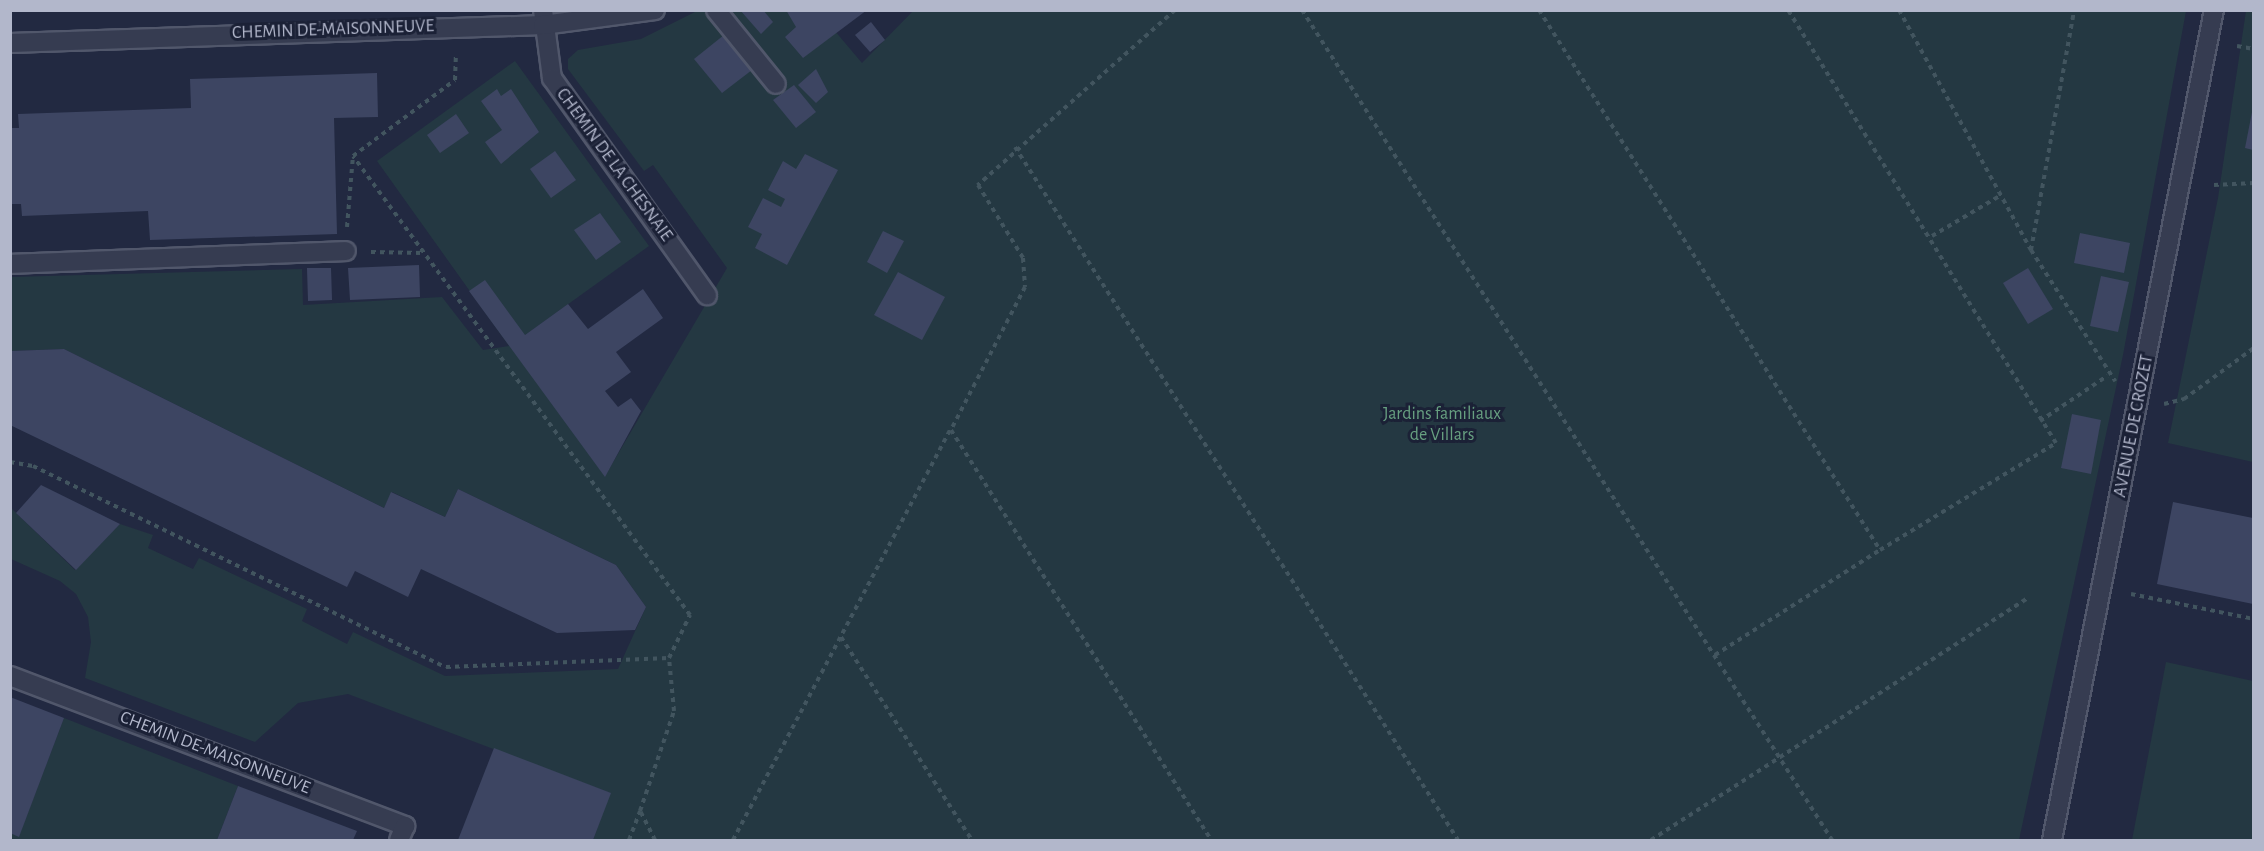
<!DOCTYPE html>
<style>
body{margin:0}
#map{position:relative;width:2264px;height:851px;overflow:hidden;background:#222941;font-family:"Alegreya Sans",sans-serif}
div>[style]{position:absolute}
.green>*{inset:0;background:#243842}
.building>*{inset:0;background:#3d4562}
.path>*{height:4px;margin-top:-2px;transform-origin:0;background:repeating-linear-gradient(90deg,#42555f 0 4.5px,transparent 0 9px)}
.roads{filter:drop-shadow(2px 0 #51576b) drop-shadow(-2px 0 #51576b) drop-shadow(0 2px #51576b) drop-shadow(0 -2px #51576b)}
.lane>*{height:18px;margin:-9px;padding:0 9px;transform-origin:9px;border-radius:9px;background:#363c51}
.street>*{height:18px;margin:-9px;padding:0 9px;transform-origin:9px;border-radius:9px;background:#363c51}
span{translate:-50% -50%;white-space:nowrap;text-align:center;line-height:1.15;-webkit-text-stroke:6px #1b2136;paint-order:stroke}
.street-label{font-size:18px;color:#b2b7cb}
.park-label{font-size:18px;color:#679f80}
.frame{position:absolute;inset:0;border:12px solid #b2b7cb;pointer-events:none}
</style>
<div id="map">
<div class="green">
<i style="clip-path:polygon(914px 10px,2186px 11px,2123px 355px,2019px 840px,593px 840px,610px 793px,348px 694px,298px 703px,255px 742px,85px 678px,91px 642px,88px 617px,76px 594px,60px 581px,11px 559px,10px 507px,75px 570px,120px 524px,153px 535px,148px 548px,193px 569px,199px 558px,307px 609px,302px 621px,347px 644px,353px 632px,445px 676px,618px 669px,646px 607px,616px 565px,458px 489px,445px 517px,392px 492px,384px 508px,64px 349px,11px 351px,11px 277px,302px 269px,303px 305px,442px 297px,483px 350px,509px 346px,377px 161px,515px 61px,649px 246px,510px 346px,605px 476px,727px 268px,653px 165px,644px 171px,568px 69px,568px 59px,578px 50px,641px 39px,697px 11px,818px 11px,862px 63px)"></i>
<i style="clip-path:polygon(2246px 11px,2253px 11px,2253px 462px,2168px 443px,2218px 198px)"></i>
<i style="clip-path:polygon(2166px 662px,2253px 681px,2253px 840px,2132px 840px)"></i>
<i style="clip-path:polygon(64px 718px,238px 786px,217px 840px,11px 840px,10px 833px,19px 836px)"></i>
</div>
<div class="building">
<i style="clip-path:polygon(740px 10px,763px 10px,773px 22px,761px 34px)"></i>
<i style="clip-path:polygon(867px 10px,803px 58px,785px 37px,796px 27px,786px 10px)"></i>
<i style="clip-path:polygon(871px 22px,885px 40px,870px 52px,855px 35px)"></i>
<i style="clip-path:polygon(724px 35px,752px 70px,722px 93px,694px 59px)"></i>
<i style="clip-path:polygon(816px 69px,828px 92px,816px 103px,798px 85px)"></i>
<i style="clip-path:polygon(377px 73px,378px 117px,334px 118px,337px 234px,150px 240px,148px 211px,22px 216px,21px 204px,10px 204px,10px 128px,19px 128px,18px 114px,191px 108px,190px 79px)"></i>
<i style="clip-path:polygon(794px 85px,816px 112px,796px 128px,773px 100px)"></i>
<i style="clip-path:polygon(497px 89px,501px 96px,511px 89px,539px 132px,501px 164px,485px 142px,502px 130px,481px 101px)"></i>
<i style="clip-path:polygon(2252px 112px,2253px 112px,2253px 150px,2245px 148px)"></i>
<i style="clip-path:polygon(456px 114px,469px 133px,440px 153px,427px 135px)"></i>
<i style="clip-path:polygon(555px 151px,576px 180px,551px 198px,530px 169px)"></i>
<i style="clip-path:polygon(805px 154px,838px 170px,787px 265px,755px 248px,762px 234px,748px 227px,763px 198px,781px 207px,785px 199px,768px 190px,783px 161px,796px 169px)"></i>
<i style="clip-path:polygon(600px 213px,621px 242px,596px 260px,574px 230px)"></i>
<i style="clip-path:polygon(883px 231px,904px 241px,887px 273px,867px 262px)"></i>
<i style="clip-path:polygon(2080px 233px,2130px 243px,2124px 273px,2074px 263px)"></i>
<i style="clip-path:polygon(419px 265px,420px 297px,350px 300px,348px 268px)"></i>
<i style="clip-path:polygon(307px 268px,331px 268px,332px 300px,308px 301px)"></i>
<i style="clip-path:polygon(2028px 268px,2053px 309px,2028px 324px,2003px 283px)"></i>
<i style="clip-path:polygon(898px 272px,945px 297px,922px 340px,874px 315px)"></i>
<i style="clip-path:polygon(2101px 276px,2129px 282px,2118px 332px,2090px 326px)"></i>
<i style="clip-path:polygon(485px 280px,525px 335px,568px 304px,588px 329px,643px 289px,663px 318px,616px 352px,631px 372px,605px 391px,618px 407px,631px 398px,641px 411px,605px 477px,469px 291px)"></i>
<i style="clip-path:polygon(64px 349px,384px 508px,391px 492px,445px 517px,458px 489px,616px 565px,646px 607px,635px 630px,557px 633px,421px 569px,408px 597px,355px 571px,347px 587px,10px 425px,10px 351px)"></i>
<i style="clip-path:polygon(2072px 414px,2101px 420px,2091px 474px,2061px 468px)"></i>
<i style="clip-path:polygon(41px 485px,120px 524px,76px 570px,16px 513px)"></i>
<i style="clip-path:polygon(2173px 502px,2253px 518px,2253px 604px,2157px 584px)"></i>
<i style="clip-path:polygon(10px 697px,64px 718px,19px 837px,10px 833px)"></i>
<i style="clip-path:polygon(494px 748px,611px 793px,593px 840px,458px 840px)"></i>
<i style="clip-path:polygon(238px 786px,357px 831px,353px 840px,217px 840px)"></i>
</div>
<div class="path">
<i style="left:1175px;top:10px;width:264px;rotate:138.4deg"></i>
<i style="left:978px;top:185px;width:86px;rotate:58.3deg"></i>
<i style="left:1023px;top:258px;width:29px;rotate:86deg"></i>
<i style="left:1025px;top:287px;width:161px;rotate:117.4deg"></i>
<i style="left:951px;top:430px;width:485px;rotate:57.6deg"></i>
<i style="left:1302px;top:10px;width:985px;rotate:57.44deg"></i>
<i style="left:1539px;top:10px;width:639px;rotate:57.73deg"></i>
<i style="left:1880px;top:550px;width:206px;rotate:-31.3deg"></i>
<i style="left:2056px;top:443px;width:509px;rotate:-121.75deg"></i>
<i style="left:1899px;top:10px;width:274px;rotate:61.2deg"></i>
<i style="left:2031px;top:250px;width:156px;rotate:57.3deg"></i>
<i style="left:2237px;top:46px;width:17px;rotate:10deg"></i>
<i style="left:1015px;top:147px;width:822px;rotate:57.41deg"></i>
<i style="left:2214px;top:185px;width:40px;rotate:-2.9deg"></i>
<i style="left:347px;top:227px;width:71px;rotate:-85.2deg"></i>
<i style="left:1932px;top:236px;width:80px;rotate:-30.7deg"></i>
<i style="left:2031px;top:250px;width:244px;rotate:-79.8deg"></i>
<i style="left:371px;top:252px;width:52px;rotate:1.1deg"></i>
<i style="left:2164px;top:404px;width:21px;rotate:-14deg"></i>
<i style="left:2184px;top:399px;width:87px;rotate:-36.1deg"></i>
<i style="left:2040px;top:421px;width:81px;rotate:-33.9deg"></i>
<i style="left:10px;top:462px;width:23px;rotate:10deg"></i>
<i style="left:33px;top:466px;width:459px;rotate:26deg"></i>
<i style="left:446px;top:667px;width:223px;rotate:-2.3deg"></i>
<i style="left:669px;top:658px;width:48px;rotate:-64deg"></i>
<i style="left:690px;top:615px;width:569px;rotate:-126.29deg"></i>
<i style="left:353px;top:156px;width:127px;rotate:-36.7deg"></i>
<i style="left:455px;top:80px;width:25px;rotate:-88deg"></i>
<i style="left:2131px;top:594px;width:126px;rotate:11.5deg"></i>
<i style="left:841px;top:637px;width:242px;rotate:57.2deg"></i>
<i style="left:1715px;top:655px;width:196px;rotate:-32.5deg"></i>
<i style="left:629px;top:840px;width:31px;rotate:-69deg"></i>
<i style="left:655px;top:840px;width:33px;rotate:-117deg"></i>
<i style="left:640px;top:811px;width:106px;rotate:-71.2deg"></i>
<i style="left:674px;top:711px;width:53px;rotate:-95.4deg"></i>
<i style="left:733px;top:840px;width:464px;rotate:-62.1deg"></i>
<i style="left:1651px;top:840px;width:446px;rotate:-32.7deg"></i>
</div>
<div class="roads">
<div class="lane">
<i style="left:716px;top:10px;width:95px;rotate:51deg"></i>
</div>
<div class="street">
<i style="left:543px;top:10px;width:69px;rotate:82.5deg"></i>
<i style="left:552px;top:78px;width:267px;rotate:54.5deg"></i>
<i style="left:10px;top:43px;width:533px;rotate:-1.93deg"></i>
<i style="left:543px;top:25px;width:113px;rotate:-7.6deg"></i>
<i style="left:10px;top:264px;width:336px;rotate:-2.2deg"></i>
<i style="left:10px;top:676px;width:423px;rotate:20.8deg"></i>
<i style="left:405px;top:826px;width:15px;rotate:113deg"></i>
<i style="left:2052px;top:840px;width:846px;rotate:-78.96deg"></i>
</div>
</div>
<div class="street-label">
<span style="left:333px;top:30px;rotate:-2deg">CHEMIN DE-MAISONNEUVE</span>
<span style="left:614px;top:165px;rotate:54deg">CHEMIN DE LA CHESNAIE</span>
<span style="left:2134px;top:426px;rotate:-79deg">AVENUE DE CROZET</span>
<span style="left:215px;top:753px;rotate:21deg">CHEMIN DE-MAISONNEUVE</span>
</div>
<div class="park-label">
<span style="left:1442px;top:425px">Jardins familiaux<br>de Villars</span>
</div>
<div class="frame"></div>
</div>
